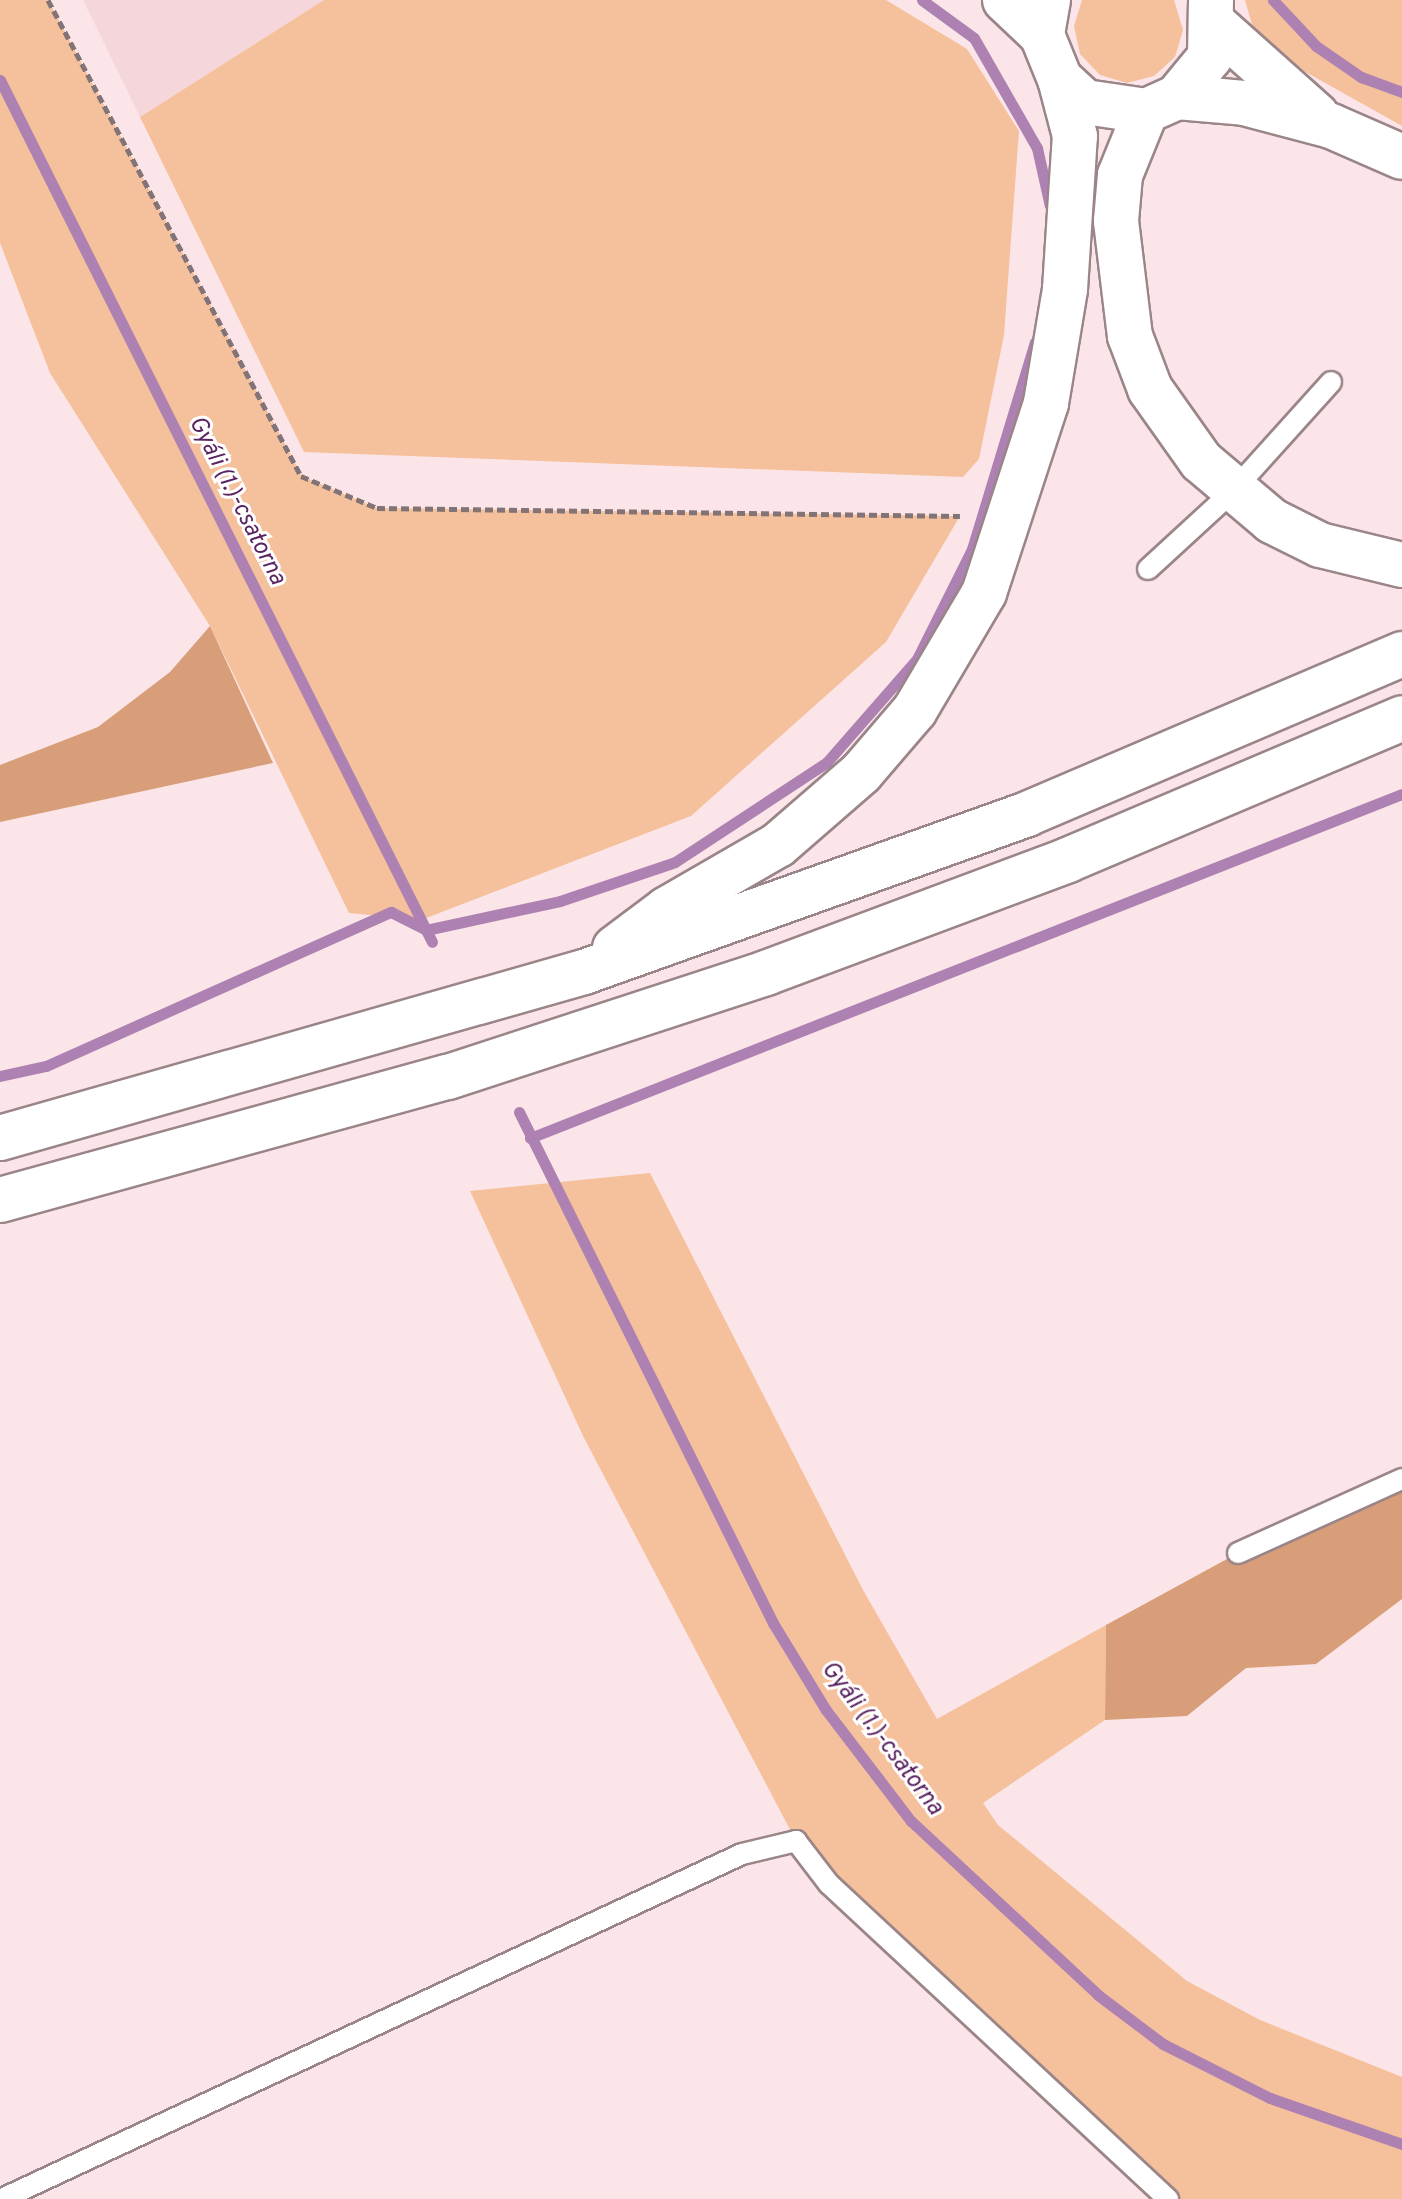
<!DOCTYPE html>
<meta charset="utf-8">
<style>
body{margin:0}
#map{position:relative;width:1402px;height:2199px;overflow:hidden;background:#fce5e8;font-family:Overpass,sans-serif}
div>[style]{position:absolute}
.built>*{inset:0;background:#f5d6da}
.green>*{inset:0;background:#f5c09c}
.forest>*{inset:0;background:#d79e79}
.stream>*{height:11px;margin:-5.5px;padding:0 5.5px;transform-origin:5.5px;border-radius:5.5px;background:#ad82b2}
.path>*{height:5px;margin-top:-2.5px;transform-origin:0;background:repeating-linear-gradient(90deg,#827476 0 8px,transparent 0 12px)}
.roads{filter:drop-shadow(2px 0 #9a8588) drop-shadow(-2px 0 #9a8588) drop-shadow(0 2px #9a8588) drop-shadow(0 -2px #9a8588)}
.lane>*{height:20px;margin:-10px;padding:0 10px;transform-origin:10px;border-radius:10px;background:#fff}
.primary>*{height:44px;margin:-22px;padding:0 22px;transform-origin:22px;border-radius:22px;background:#fff}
.highway>*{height:44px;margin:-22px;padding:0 22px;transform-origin:22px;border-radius:22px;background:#fff}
span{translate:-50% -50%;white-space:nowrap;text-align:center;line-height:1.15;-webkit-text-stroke:6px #fff;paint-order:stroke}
.water-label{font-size:24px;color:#5a2460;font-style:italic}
</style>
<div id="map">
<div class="built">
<i style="clip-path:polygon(83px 0,324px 0,140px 117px)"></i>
</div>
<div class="green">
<i style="clip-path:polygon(0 0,48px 0,302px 476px,377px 508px,960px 516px,886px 642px,691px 816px,421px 920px,349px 913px,210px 626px,50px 373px,0 243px)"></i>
<i style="clip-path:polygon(324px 0,886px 0,967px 49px,1019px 131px,1004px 335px,979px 459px,963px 477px,304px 452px,140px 117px)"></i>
<i style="clip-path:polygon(1082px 0,1174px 0,1183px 30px,1175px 57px,1154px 76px,1127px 83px,1100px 75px,1080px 54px,1074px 26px)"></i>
<i style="clip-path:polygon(1245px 0,1402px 0,1402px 126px,1295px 66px,1253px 28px)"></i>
<i style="clip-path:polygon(650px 1173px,863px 1590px,937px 1719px,1106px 1625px,1105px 1720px,983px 1803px,998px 1825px,1187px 1981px,1260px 2020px,1402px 2077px,1402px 2199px,1168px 2199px,796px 1841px,584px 1438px,470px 1191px)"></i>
</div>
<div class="forest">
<i style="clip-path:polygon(210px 626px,273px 763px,0 822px,0 765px,98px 727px,170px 672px)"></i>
<i style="clip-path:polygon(1402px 1479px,1402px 1599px,1316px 1664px,1246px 1668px,1187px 1716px,1105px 1720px,1106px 1625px,1238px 1553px)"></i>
</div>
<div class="stream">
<i style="left:922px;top:0;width:64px;rotate:36.2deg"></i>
<i style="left:974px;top:38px;width:127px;rotate:60.2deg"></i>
<i style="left:1037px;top:148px;width:59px;rotate:77.4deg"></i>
<i style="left:1273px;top:0;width:63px;rotate:46.9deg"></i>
<i style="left:1316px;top:46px;width:55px;rotate:34.6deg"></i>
<i style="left:1361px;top:77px;width:44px;rotate:20.1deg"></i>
<i style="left:0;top:80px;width:964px;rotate:63.38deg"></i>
<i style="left:0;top:1076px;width:47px;rotate:-12.3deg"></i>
<i style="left:46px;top:1066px;width:378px;rotate:-24.1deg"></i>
<i style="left:391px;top:912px;width:39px;rotate:27deg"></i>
<i style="left:426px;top:930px;width:137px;rotate:-12.2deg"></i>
<i style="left:560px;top:901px;width:121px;rotate:-18.7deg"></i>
<i style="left:675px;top:862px;width:181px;rotate:-33.3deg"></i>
<i style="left:826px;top:763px;width:138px;rotate:-48.8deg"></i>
<i style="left:917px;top:659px;width:123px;rotate:-63.4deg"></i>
<i style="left:972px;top:549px;width:216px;rotate:-73.1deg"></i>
<i style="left:519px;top:1112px;width:571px;rotate:63.57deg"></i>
<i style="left:773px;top:1623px;width:102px;rotate:58.7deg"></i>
<i style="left:826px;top:1710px;width:140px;rotate:52.6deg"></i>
<i style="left:911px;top:1821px;width:255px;rotate:42.9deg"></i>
<i style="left:1098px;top:1995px;width:81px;rotate:37deg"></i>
<i style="left:1163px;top:2044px;width:120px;rotate:26.8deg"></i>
<i style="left:1270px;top:2098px;width:140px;rotate:19.2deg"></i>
<i style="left:530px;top:1138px;width:937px;rotate:-21.53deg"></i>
</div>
<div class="path">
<i style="left:48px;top:0;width:539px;rotate:62.01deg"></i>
<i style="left:301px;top:476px;width:82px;rotate:22.8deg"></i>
<i style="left:377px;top:508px;width:583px;rotate:0.79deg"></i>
</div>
<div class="roads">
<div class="lane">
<i style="left:1148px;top:569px;width:114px;rotate:-42.5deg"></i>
<i style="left:1232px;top:492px;width:148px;rotate:-48deg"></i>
<i style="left:1238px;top:1553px;width:180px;rotate:-24.3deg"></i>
<i style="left:2px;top:2199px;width:816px;rotate:-25deg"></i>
<i style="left:742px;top:1854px;width:56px;rotate:-13.5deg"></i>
<i style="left:796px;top:1841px;width:54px;rotate:52.5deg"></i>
<i style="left:829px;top:1884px;width:463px;rotate:42.9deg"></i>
</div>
<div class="primary">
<i style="left:1005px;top:0;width:51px;rotate:43.4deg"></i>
<i style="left:1048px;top:0;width:36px;rotate:100deg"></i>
<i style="left:1042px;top:35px;width:48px;rotate:67.8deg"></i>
<i style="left:1060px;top:79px;width:34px;rotate:43deg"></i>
<i style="left:1085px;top:102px;width:62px;rotate:8.4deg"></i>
<i style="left:1146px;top:111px;width:34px;rotate:-24deg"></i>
<i style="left:1177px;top:97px;width:52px;rotate:-50.5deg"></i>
<i style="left:1210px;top:57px;width:57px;rotate:-89deg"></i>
<i style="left:1214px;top:24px;width:137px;rotate:41.7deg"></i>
<i style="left:1177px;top:97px;width:67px;rotate:5.1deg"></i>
<i style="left:1244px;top:103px;width:90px;rotate:14.8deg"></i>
<i style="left:1331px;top:126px;width:77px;rotate:23.6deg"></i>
</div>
<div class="highway">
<i style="left:1146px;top:111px;width:69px;rotate:112.1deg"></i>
<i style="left:1120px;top:175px;width:46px;rotate:95deg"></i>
<i style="left:1116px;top:221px;width:116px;rotate:83.1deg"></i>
<i style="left:1130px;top:336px;width:57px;rotate:69.3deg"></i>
<i style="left:1150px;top:389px;width:88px;rotate:54.7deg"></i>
<i style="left:1201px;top:461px;width:93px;rotate:40.2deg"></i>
<i style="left:1272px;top:521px;width:54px;rotate:26.6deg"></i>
<i style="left:1320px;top:545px;width:84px;rotate:13.7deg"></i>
<i style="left:615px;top:948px;width:65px;rotate:-36.9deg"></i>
<i style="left:667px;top:909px;width:128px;rotate:-30deg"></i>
<i style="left:778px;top:845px;width:110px;rotate:-40.9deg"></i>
<i style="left:861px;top:773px;width:83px;rotate:-49.4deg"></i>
<i style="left:915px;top:710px;width:136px;rotate:-59.5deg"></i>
<i style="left:984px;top:593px;width:200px;rotate:-71.9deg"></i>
<i style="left:1046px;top:403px;width:116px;rotate:-80.5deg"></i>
<i style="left:1065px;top:289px;width:153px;rotate:-86.3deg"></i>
<i style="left:1075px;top:136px;width:59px;rotate:-104.7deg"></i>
<i style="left:0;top:1138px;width:607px;rotate:-15.87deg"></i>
<i style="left:584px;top:972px;width:470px;rotate:-19.6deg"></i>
<i style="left:1027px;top:814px;width:408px;rotate:-23.1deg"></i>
<i style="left:0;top:1200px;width:465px;rotate:-15.4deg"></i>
<i style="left:448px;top:1077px;width:335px;rotate:-18.1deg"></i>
<i style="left:766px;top:973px;width:322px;rotate:-20.5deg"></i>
<i style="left:1068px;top:860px;width:363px;rotate:-23deg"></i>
</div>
</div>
<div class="water-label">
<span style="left:236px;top:501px;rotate:63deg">Gyáli (1.)-csatorna</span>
<span style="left:881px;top:1739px;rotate:53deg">Gyáli (1.)-csatorna</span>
</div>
</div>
